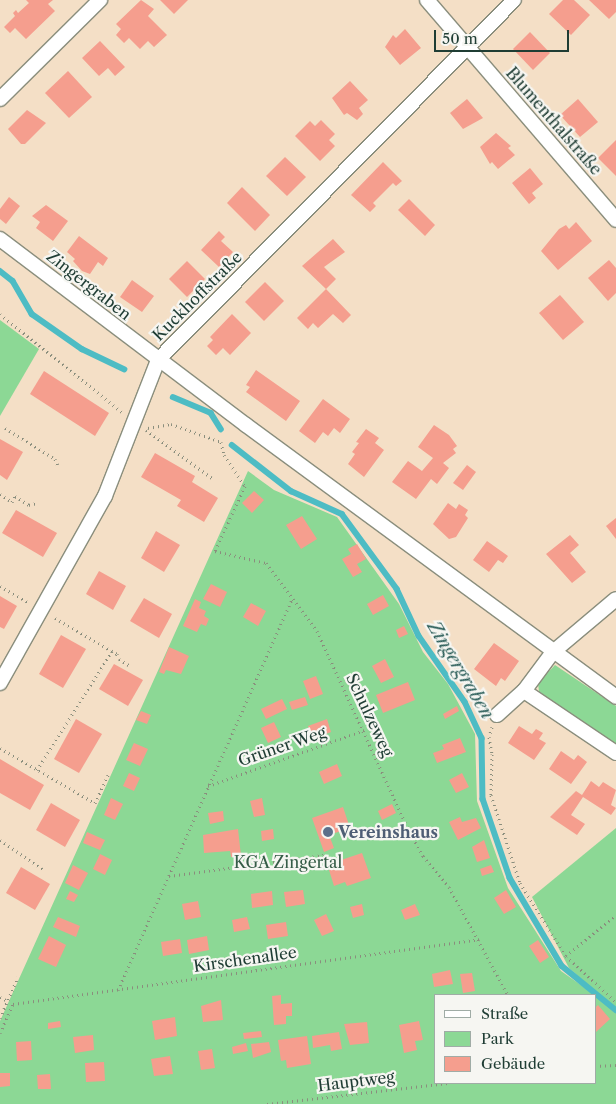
<!DOCTYPE html>
<meta charset="utf-8">
<style>
body{margin:0}
#map{position:relative;width:616px;height:1104px;overflow:hidden;background:#f4dfc6;font-family:"Libre Caslon Text",serif}
div>[style]{position:absolute}
.green>*{inset:0;background:#8cd895}
.stream>*{height:5.5px;margin:-2.75px;padding:0 2.75px;transform-origin:2.75px;border-radius:2.75px;background:#4dbcc4}
.building>*{inset:0;background:#f59e8e}
.path>*{height:3px;margin-top:-1.5px;transform-origin:0;background:repeating-linear-gradient(90deg,#8a8e7d 0 1px,transparent 0 5px)}
.roads{filter:drop-shadow(1px 0 #8a8e7d) drop-shadow(-1px 0 #8a8e7d) drop-shadow(0 1px #8a8e7d) drop-shadow(0 -1px #8a8e7d)}
.street>*{height:14px;margin:-7px;padding:0 7px;transform-origin:7px;border-radius:7px;background:#fff}
.dots>*{width:14px;height:14px;translate:-50% -50%;box-sizing:border-box;border:2px solid #f6f6f2;border-radius:50%}
span{translate:-50% -50%;white-space:nowrap;text-align:center;line-height:1.15;-webkit-text-stroke:4.5px #f6f6f2;paint-order:stroke}
.street-label{font-size:16px;color:#1f3d34}
.service-label{font-size:16px;color:#4e5e75;font-weight:700}
.left{translate:0 -50%;text-align:left}
.park-label{font-size:16px;color:#355c47}
.water-label{font-size:18px;color:#2a5d58;font-style:italic}
.legend{position:absolute;left:434px;top:994px;width:162px;height:90px;box-sizing:border-box;background:#f6f6f2;border:1px solid #a0aca6;margin:0;padding:6px 9px;list-style:none;font-size:15px;color:#1f3d34}
.legend li{display:flex;align-items:center;gap:10px;height:25px}
.legend b{width:25px;border:1px solid #a0aca6}
.scale{position:absolute;left:434px;top:30px;width:135px;height:22px;box-sizing:border-box;border:2px solid #1f3d34;border-top:0;padding-left:6px;font-size:15px;line-height:18px;white-space:nowrap;color:#1f3d34;-webkit-text-stroke:4px #f6f6f2;paint-order:stroke}
</style>
<div id="map">
<div class="green">
<i style="clip-path:polygon(0 320px,39px 349px,0 416px)"></i>
<i style="clip-path:polygon(248px 471px,274px 490px,337px 517px,399px 604px,423px 652px,448px 684px,475px 734px,477px 801px,508px 888px,561px 971px,595px 995px,435px 995px,435px 1083px,595px 1083px,595px 995px,616px 1011px,616px 1104px,0 1104px,0 1021px)"></i>
<i style="clip-path:polygon(555px 665px,616px 706px,616px 746px,539px 692px,538px 683px)"></i>
<i style="clip-path:polygon(616px 828px,616px 1009px,569px 968px,532px 897px)"></i>
</div>
<div class="stream">
<i style="left:0;top:271px;width:16px;rotate:38deg"></i>
<i style="left:13px;top:281px;width:38px;rotate:60deg"></i>
<i style="left:32px;top:314px;width:61px;rotate:35deg"></i>
<i style="left:82px;top:349px;width:47px;rotate:25.5deg"></i>
<i style="left:173px;top:397px;width:41px;rotate:22.8deg"></i>
<i style="left:211px;top:413px;width:19px;rotate:58deg"></i>
<i style="left:232px;top:445px;width:75px;rotate:37.9deg"></i>
<i style="left:291px;top:491px;width:56px;rotate:24.3deg"></i>
<i style="left:342px;top:514px;width:93px;rotate:53.7deg"></i>
<i style="left:397px;top:589px;width:52px;rotate:64.9deg"></i>
<i style="left:419px;top:636px;width:80px;rotate:55.1deg"></i>
<i style="left:465px;top:702px;width:40px;rotate:65deg"></i>
<i style="left:482px;top:738px;width:61px;rotate:89.1deg"></i>
<i style="left:483px;top:799px;width:83px;rotate:71.1deg"></i>
<i style="left:510px;top:878px;width:102px;rotate:59.4deg"></i>
<i style="left:562px;top:966px;width:70px;rotate:39.2deg"></i>
</div>
<div class="building">
<i style="clip-path:polygon(26px 0,53px 0,48px 4px,55px 11px,26px 39px,15px 28px,10px 33px,4px 27px,15px 16px,13px 13px,16px 10px,18px 13px,29px 3px)"></i>
<i style="clip-path:polygon(141px 0,154px 9px,148px 16px,167px 35px,154px 47px,148px 41px,140px 49px,129px 38px,124px 43px,116px 35px,121px 29px,116px 24px)"></i>
<i style="clip-path:polygon(160px 0,188px 0,174px 14px)"></i>
<i style="clip-path:polygon(563px 0,574px 0,590px 15px,571px 35px,549px 14px)"></i>
<i style="clip-path:polygon(589px 0,616px 0,616px 12px,609px 19px)"></i>
<i style="clip-path:polygon(405px 29px,421px 48px,400px 65px,385px 47px,393px 35px,396px 38px)"></i>
<i style="clip-path:polygon(530px 32px,550px 53px,533px 70px,513px 49px)"></i>
<i style="clip-path:polygon(100px 41px,125px 67px,115px 76px,108px 68px,99px 76px,82px 58px)"></i>
<i style="clip-path:polygon(68px 71px,92px 97px,69px 118px,45px 93px)"></i>
<i style="clip-path:polygon(350px 81px,368px 100px,359px 108px,363px 114px,357px 120px,347px 113px,344px 115px,332px 98px)"></i>
<i style="clip-path:polygon(467px 99px,483px 118px,463px 129px,450px 113px)"></i>
<i style="clip-path:polygon(578px 99px,598px 122px,580px 137px,560px 115px)"></i>
<i style="clip-path:polygon(27px 110px,46px 123px,25px 144px,21px 144px,8px 129px)"></i>
<i style="clip-path:polygon(321px 120px,335px 134px,329px 140px,335px 146px,320px 161px,295px 136px,310px 121px,315px 126px)"></i>
<i style="clip-path:polygon(496px 133px,511px 146px,508px 148px,515px 155px,498px 169px,492px 162px,490px 164px,480px 147px)"></i>
<i style="clip-path:polygon(616px 140px,616px 176px,598px 158px)"></i>
<i style="clip-path:polygon(285px 157px,306px 177px,287px 196px,266px 176px)"></i>
<i style="clip-path:polygon(383px 162px,402px 181px,396px 186px,393px 183px,373px 203px,376px 206px,370px 212px,351px 195px)"></i>
<i style="clip-path:polygon(530px 168px,543px 184px,532px 193px,536px 198px,529px 204px,512px 183px)"></i>
<i style="clip-path:polygon(242px 187px,270px 215px,255px 231px,227px 203px)"></i>
<i style="clip-path:polygon(9px 197px,20px 206px,6px 224px,0 219px,0 209px)"></i>
<i style="clip-path:polygon(409px 199px,435px 225px,425px 236px,398px 210px)"></i>
<i style="clip-path:polygon(46px 205px,68px 221px,53px 241px,36px 228px,40px 222px,32px 216px)"></i>
<i style="clip-path:polygon(576px 222px,592px 241px,558px 270px,541px 251px,559px 229px,566px 225px,569px 229px)"></i>
<i style="clip-path:polygon(219px 231px,225px 237px,221px 241px,233px 252px,219px 267px,201px 250px)"></i>
<i style="clip-path:polygon(79px 236px,108px 258px,103px 266px,98px 262px,90px 274px,82px 271px,73px 261px,75px 259px,67px 252px)"></i>
<i style="clip-path:polygon(333px 239px,345px 252px,324px 267px,336px 279px,326px 289px,351px 315px,343px 323px,333px 314px,318px 328px,313px 323px,308px 329px,297px 318px,326px 289px,302px 266px)"></i>
<i style="clip-path:polygon(609px 260px,616px 268px,616px 293px,608px 301px,588px 278px)"></i>
<i style="clip-path:polygon(187px 261px,205px 279px,187px 297px,169px 279px)"></i>
<i style="clip-path:polygon(132px 280px,154px 296px,142px 312px,120px 297px)"></i>
<i style="clip-path:polygon(265px 282px,284px 301px,264px 321px,245px 302px)"></i>
<i style="clip-path:polygon(560px 295px,584px 322px,563px 340px,539px 313px)"></i>
<i style="clip-path:polygon(232px 314px,251px 333px,230px 355px,223px 348px,216px 355px,207px 346px,213px 340px,210px 337px)"></i>
<i style="clip-path:polygon(256px 370px,300px 401px,286px 421px,246px 392px,250px 387px,246px 385px)"></i>
<i style="clip-path:polygon(44px 371px,109px 413px,95px 436px,30px 394px)"></i>
<i style="clip-path:polygon(323px 399px,350px 419px,340px 433px,334px 428px,328px 436px,323px 432px,315px 443px,299px 431px)"></i>
<i style="clip-path:polygon(434px 425px,449px 435px,457px 446px,453px 449px,456px 453px,443px 463px,449px 468px,437px 484px,431px 479px,416px 499px,392px 482px,408px 461px,422px 471px,433px 458px,418px 447px)"></i>
<i style="clip-path:polygon(366px 429px,379px 438px,375px 443px,384px 450px,364px 477px,348px 464px,355px 454px,352px 452px,359px 443px,356px 442px)"></i>
<i style="clip-path:polygon(0 439px,23px 452px,7px 480px,0 475px)"></i>
<i style="clip-path:polygon(155px 453px,195px 476px,192px 482px,218px 498px,204px 522px,177px 506px,181px 500px,141px 477px)"></i>
<i style="clip-path:polygon(467px 465px,476px 472px,463px 490px,453px 483px)"></i>
<i style="clip-path:polygon(254px 491px,264px 500px,252px 513px,242px 503px)"></i>
<i style="clip-path:polygon(448px 503px,456px 509px,459px 504px,468px 510px,465px 515px,468px 518px,456px 537px,449px 539px,433px 524px)"></i>
<i style="clip-path:polygon(16px 510px,57px 533px,43px 557px,2px 533px)"></i>
<i style="clip-path:polygon(302px 516px,317px 539px,301px 549px,286px 525px)"></i>
<i style="clip-path:polygon(616px 518px,616px 539px,606px 526px)"></i>
<i style="clip-path:polygon(156px 531px,180px 545px,164px 572px,141px 558px)"></i>
<i style="clip-path:polygon(570px 535px,579px 545px,570px 553px,586px 572px,572px 583px,546px 554px)"></i>
<i style="clip-path:polygon(487px 541px,508px 556px,503px 563px,498px 560px,489px 572px,473px 560px)"></i>
<i style="clip-path:polygon(357px 544px,366px 559px,357px 564px,362px 572px,353px 577px,342px 559px,351px 554px,348px 549px)"></i>
<i style="clip-path:polygon(99px 571px,126px 586px,113px 610px,86px 594px)"></i>
<i style="clip-path:polygon(211px 584px,227px 592px,220px 607px,203px 599px)"></i>
<i style="clip-path:polygon(383px 595px,389px 606px,373px 615px,367px 604px)"></i>
<i style="clip-path:polygon(0 596px,17px 606px,4px 629px,0 627px)"></i>
<i style="clip-path:polygon(144px 598px,172px 614px,159px 638px,130px 621px)"></i>
<i style="clip-path:polygon(195px 599px,201px 602px,199px 608px,206px 611px,204px 616px,209px 619px,206px 626px,201px 624px,197px 632px,183px 626px)"></i>
<i style="clip-path:polygon(251px 603px,266px 611px,258px 626px,243px 617px)"></i>
<i style="clip-path:polygon(404px 626px,408px 634px,399px 638px,396px 630px)"></i>
<i style="clip-path:polygon(61px 635px,86px 649px,63px 688px,39px 674px)"></i>
<i style="clip-path:polygon(494px 643px,519px 661px,505px 681px,501px 678px,496px 686px,474px 669px)"></i>
<i style="clip-path:polygon(169px 647px,189px 656px,181px 674px,166px 670px,164px 674px,159px 672px)"></i>
<i style="clip-path:polygon(385px 659px,394px 677px,381px 683px,372px 666px)"></i>
<i style="clip-path:polygon(114px 664px,143px 680px,128px 706px,99px 689px)"></i>
<i style="clip-path:polygon(316px 676px,323px 694px,310px 699px,303px 681px)"></i>
<i style="clip-path:polygon(408px 682px,415px 700px,383px 713px,376px 695px)"></i>
<i style="clip-path:polygon(305px 697px,308px 705px,292px 710px,289px 702px)"></i>
<i style="clip-path:polygon(282px 699px,287px 709px,266px 719px,261px 709px)"></i>
<i style="clip-path:polygon(457px 706px,459px 711px,445px 719px,443px 714px)"></i>
<i style="clip-path:polygon(141px 711px,151px 715px,147px 724px,136px 720px)"></i>
<i style="clip-path:polygon(76px 719px,102px 734px,79px 773px,54px 759px)"></i>
<i style="clip-path:polygon(327px 719px,331px 732px,313px 739px,308px 726px)"></i>
<i style="clip-path:polygon(274px 722px,281px 737px,268px 743px,261px 728px)"></i>
<i style="clip-path:polygon(519px 726px,532px 734px,536px 729px,543px 733px,539px 739px,546px 743px,534px 760px,508px 743px)"></i>
<i style="clip-path:polygon(460px 738px,466px 752px,437px 763px,433px 753px,444px 749px,442px 745px)"></i>
<i style="clip-path:polygon(134px 743px,148px 749px,140px 766px,126px 760px)"></i>
<i style="clip-path:polygon(561px 751px,574px 760px,578px 755px,587px 762px,571px 784px,549px 769px)"></i>
<i style="clip-path:polygon(0 759px,44px 785px,30px 810px,0 793px)"></i>
<i style="clip-path:polygon(337px 764px,342px 776px,324px 784px,319px 772px)"></i>
<i style="clip-path:polygon(129px 773px,140px 778px,134px 791px,123px 786px)"></i>
<i style="clip-path:polygon(462px 773px,469px 787px,456px 793px,449px 780px)"></i>
<i style="clip-path:polygon(591px 781px,599px 787px,603px 782px,616px 790px,611px 805px,616px 808px,611px 815px,583px 797px,571px 815px,585px 824px,577px 835px,550px 817px,576px 791px,582px 795px)"></i>
<i style="clip-path:polygon(111px 798px,123px 804px,115px 820px,104px 815px)"></i>
<i style="clip-path:polygon(262px 798px,265px 815px,254px 817px,250px 801px)"></i>
<i style="clip-path:polygon(51px 803px,80px 820px,65px 847px,36px 830px)"></i>
<i style="clip-path:polygon(392px 804px,396px 813px,382px 820px,378px 811px)"></i>
<i style="clip-path:polygon(343px 807px,350px 828px,329px 835px,334px 848px,324px 852px,312px 818px)"></i>
<i style="clip-path:polygon(223px 811px,224px 821px,210px 824px,208px 813px)"></i>
<i style="clip-path:polygon(460px 817px,462px 822px,476px 818px,481px 828px,458px 840px,449px 822px)"></i>
<i style="clip-path:polygon(238px 829px,241px 856px,231px 857px,230px 851px,204px 853px,203px 835px)"></i>
<i style="clip-path:polygon(273px 829px,274px 839px,262px 841px,261px 831px)"></i>
<i style="clip-path:polygon(87px 832px,105px 840px,100px 850px,83px 843px)"></i>
<i style="clip-path:polygon(484px 840px,490px 858px,477px 862px,472px 847px)"></i>
<i style="clip-path:polygon(362px 853px,371px 878px,347px 886px,345px 882px,334px 886px,329px 870px,340px 866px,338px 861px)"></i>
<i style="clip-path:polygon(100px 854px,112px 860px,105px 875px,93px 869px)"></i>
<i style="clip-path:polygon(73px 865px,88px 873px,79px 890px,65px 883px)"></i>
<i style="clip-path:polygon(491px 865px,494px 872px,482px 876px,480px 869px)"></i>
<i style="clip-path:polygon(21px 867px,50px 884px,35px 910px,6px 893px)"></i>
<i style="clip-path:polygon(303px 890px,305px 904px,286px 907px,284px 892px)"></i>
<i style="clip-path:polygon(506px 890px,516px 907px,504px 914px,494px 898px)"></i>
<i style="clip-path:polygon(70px 891px,78px 895px,74px 902px,66px 899px)"></i>
<i style="clip-path:polygon(272px 891px,273px 905px,252px 908px,251px 894px)"></i>
<i style="clip-path:polygon(198px 901px,201px 917px,185px 920px,182px 904px)"></i>
<i style="clip-path:polygon(362px 904px,364px 915px,353px 918px,350px 907px)"></i>
<i style="clip-path:polygon(415px 904px,420px 915px,405px 920px,401px 910px)"></i>
<i style="clip-path:polygon(326px 914px,334px 931px,322px 936px,314px 920px)"></i>
<i style="clip-path:polygon(58px 917px,80px 926px,76px 937px,53px 927px)"></i>
<i style="clip-path:polygon(247px 917px,250px 929px,234px 932px,232px 920px)"></i>
<i style="clip-path:polygon(286px 922px,288px 936px,268px 939px,266px 925px)"></i>
<i style="clip-path:polygon(49px 936px,66px 945px,56px 967px,38px 959px)"></i>
<i style="clip-path:polygon(207px 936px,209px 950px,189px 954px,187px 940px)"></i>
<i style="clip-path:polygon(180px 939px,182px 953px,163px 956px,161px 942px)"></i>
<i style="clip-path:polygon(538px 940px,549px 957px,540px 963px,529px 946px)"></i>
<i style="clip-path:polygon(450px 970px,453px 984px,434px 987px,432px 974px)"></i>
<i style="clip-path:polygon(472px 973px,475px 991px,463px 993px,460px 974px)"></i>
<i style="clip-path:polygon(281px 995px,281px 1004px,292px 1003px,292px 1016px,286px 1016px,286px 1024px,274px 1025px,272px 996px)"></i>
<i style="clip-path:polygon(221px 1000px,223px 1020px,203px 1022px,201px 1006px)"></i>
<i style="clip-path:polygon(598px 1005px,610px 1019px,596px 1032px,595px 1008px)"></i>
<i style="clip-path:polygon(175px 1017px,177px 1036px,155px 1040px,152px 1021px)"></i>
<i style="clip-path:polygon(60px 1021px,61px 1027px,48px 1029px,48px 1023px)"></i>
<i style="clip-path:polygon(419px 1021px,423px 1040px,415px 1041px,417px 1050px,404px 1053px,399px 1025px)"></i>
<i style="clip-path:polygon(367px 1022px,369px 1043px,350px 1045px,344px 1024px)"></i>
<i style="clip-path:polygon(261px 1031px,262px 1037px,244px 1039px,243px 1033px)"></i>
<i style="clip-path:polygon(339px 1032px,342px 1049px,331px 1051px,330px 1045px,313px 1048px,312px 1036px)"></i>
<i style="clip-path:polygon(93px 1035px,94px 1050px,75px 1053px,73px 1037px)"></i>
<i style="clip-path:polygon(307px 1036px,311px 1064px,287px 1068px,286px 1060px,281px 1061px,278px 1040px)"></i>
<i style="clip-path:polygon(31px 1041px,32px 1060px,17px 1061px,16px 1042px)"></i>
<i style="clip-path:polygon(269px 1042px,271px 1052px,253px 1058px,251px 1044px)"></i>
<i style="clip-path:polygon(246px 1043px,248px 1051px,233px 1054px,232px 1047px)"></i>
<i style="clip-path:polygon(212px 1049px,215px 1068px,201px 1070px,198px 1051px)"></i>
<i style="clip-path:polygon(170px 1056px,173px 1074px,154px 1076px,151px 1059px)"></i>
<i style="clip-path:polygon(104px 1062px,105px 1081px,86px 1082px,85px 1063px)"></i>
<i style="clip-path:polygon(0 1073px,10px 1073px,10px 1086px,0 1087px)"></i>
<i style="clip-path:polygon(50px 1074px,51px 1089px,38px 1089px,37px 1075px)"></i>
</div>
<div class="path">
<i style="left:0;top:314px;width:156px;rotate:38.8deg"></i>
<i style="left:5px;top:428px;width:59px;rotate:31.8deg"></i>
<i style="left:55px;top:459px;width:8px;rotate:67deg"></i>
<i style="left:148px;top:428px;width:23px;rotate:-10deg"></i>
<i style="left:171px;top:424px;width:53px;rotate:19.8deg"></i>
<i style="left:221px;top:442px;width:13px;rotate:77deg"></i>
<i style="left:224px;top:455px;width:37px;rotate:56deg"></i>
<i style="left:245px;top:486px;width:72px;rotate:114.8deg"></i>
<i style="left:215px;top:551px;width:52px;rotate:13.2deg"></i>
<i style="left:266px;top:563px;width:85px;rotate:53.1deg"></i>
<i style="left:317px;top:631px;width:218px;rotate:65.3deg"></i>
<i style="left:408px;top:829px;width:31px;rotate:61deg"></i>
<i style="left:423px;top:856px;width:40px;rotate:50deg"></i>
<i style="left:449px;top:887px;width:123px;rotate:61.4deg"></i>
<i style="left:146px;top:430px;width:82px;rotate:36deg"></i>
<i style="left:0;top:494px;width:14px;rotate:34deg"></i>
<i style="left:12px;top:502px;width:7px;rotate:-63deg"></i>
<i style="left:15px;top:496px;width:17px;rotate:33deg"></i>
<i style="left:29px;top:505px;width:8px;rotate:-14deg"></i>
<i style="left:0;top:586px;width:34px;rotate:30deg"></i>
<i style="left:55px;top:618px;width:72px;rotate:30.1deg"></i>
<i style="left:117px;top:654px;width:5px;rotate:68deg"></i>
<i style="left:119px;top:659px;width:13px;rotate:32deg"></i>
<i style="left:492px;top:727px;width:10px;rotate:107deg"></i>
<i style="left:489px;top:737px;width:17px;rotate:80deg"></i>
<i style="left:492px;top:754px;width:41px;rotate:91.4deg"></i>
<i style="left:491px;top:795px;width:93px;rotate:71.8deg"></i>
<i style="left:520px;top:883px;width:86px;rotate:57.8deg"></i>
<i style="left:566px;top:956px;width:68px;rotate:42.6deg"></i>
<i style="left:0;top:748px;width:110px;rotate:30.1deg"></i>
<i style="left:95px;top:803px;width:31px;rotate:-65deg"></i>
<i style="left:37px;top:770px;width:141px;rotate:-57.8deg"></i>
<i style="left:208px;top:786px;width:166px;rotate:-19.7deg"></i>
<i style="left:0;top:840px;width:53px;rotate:34.3deg"></i>
<i style="left:169px;top:876px;width:156px;rotate:-7.7deg"></i>
<i style="left:566px;top:956px;width:65px;rotate:-39.4deg"></i>
<i style="left:118px;top:990px;width:428px;rotate:-66deg"></i>
<i style="left:0;top:997px;width:9px;rotate:27deg"></i>
<i style="left:0;top:1018px;width:45px;rotate:-66.3deg"></i>
<i style="left:0;top:1033px;width:32px;rotate:-66deg"></i>
<i style="left:13px;top:1004px;width:471px;rotate:-7.9deg"></i>
<i style="left:595px;top:1066px;width:21px;rotate:-3deg"></i>
<i style="left:267px;top:1104px;width:182px;rotate:-6.6deg"></i>
</div>
<div class="roads">
<div class="street">
<i style="left:427px;top:0;width:290px;rotate:49.3deg"></i>
<i style="left:0;top:99px;width:141px;rotate:-44.7deg"></i>
<i style="left:0;top:239px;width:308px;rotate:37.1deg"></i>
<i style="left:246px;top:425px;width:459px;rotate:36.3deg"></i>
<i style="left:0;top:683px;width:214px;rotate:-60.7deg"></i>
<i style="left:105px;top:496px;width:146px;rotate:-68.7deg"></i>
<i style="left:158px;top:360px;width:506px;rotate:-45.32deg"></i>
<i style="left:524px;top:691px;width:111px;rotate:34deg"></i>
<i style="left:497px;top:715px;width:36px;rotate:-42deg"></i>
<i style="left:524px;top:691px;width:49px;rotate:-53.4deg"></i>
<i style="left:553px;top:652px;width:82px;rotate:-40.1deg"></i>
</div>
</div>
<div class="dots">
<i style="left:328px;top:832px;background:#5c6f8a"></i>
</div>
<div class="street-label">
<span style="left:554px;top:121px;rotate:49deg">Blumenthalstraße</span>
<span style="left:89px;top:285px;rotate:38deg">Zingergraben</span>
<span style="left:197px;top:296px;rotate:-45deg">Kuckhoffstraße</span>
<span style="left:370px;top:715px;rotate:65deg">Schulzeweg</span>
<span style="left:282px;top:746px;rotate:-19deg">Grüner Weg</span>
<span style="left:245px;top:959px;rotate:-8deg">Kirschenallee</span>
<span style="left:356px;top:1081px;rotate:-7deg">Hauptweg</span>
</div>
<div class="service-label">
<span class="left" style="left:338px;top:832px">Vereinshaus</span>
</div>
<div class="park-label">
<span style="left:288px;top:862px">KGA Zingertal</span>
</div>
<div class="water-label">
<span style="left:460px;top:670px;rotate:59deg">Zingergraben</span>
</div>
<ul class="legend">
<li><b style="height:6px;background:#fff"></b>Straße</li>
<li><b style="height:14px;background:#8cd895"></b>Park</li>
<li><b style="height:14px;background:#f59e8e"></b>Gebäude</li>
</ul>
<div class="scale">50 m</div>
</div>
